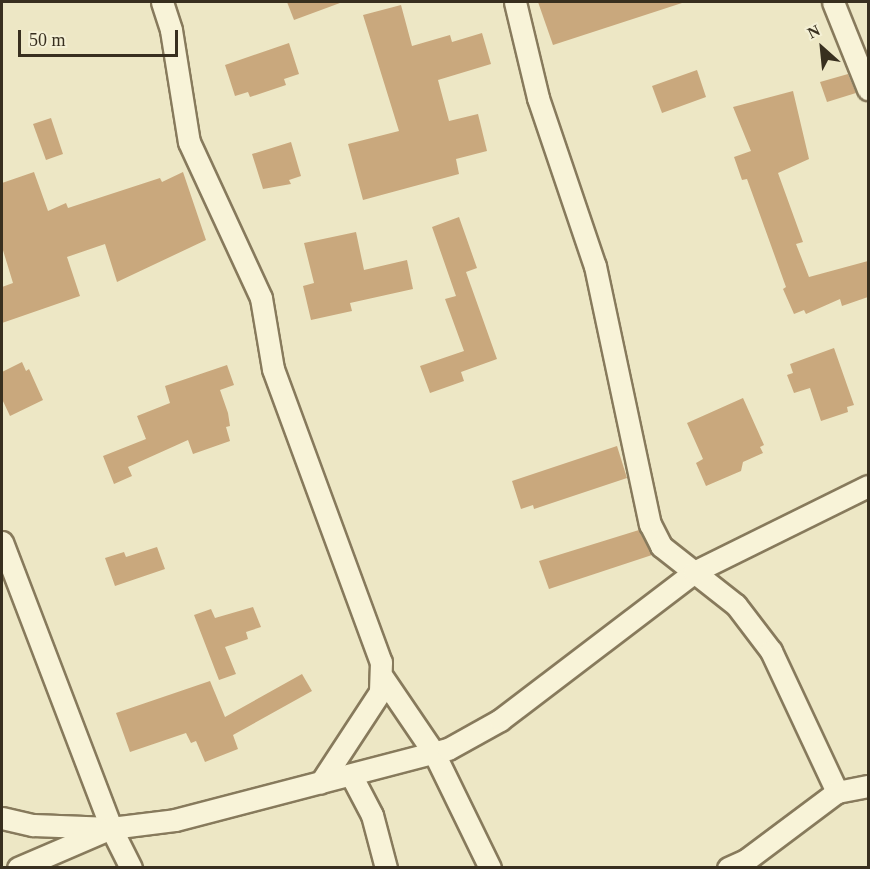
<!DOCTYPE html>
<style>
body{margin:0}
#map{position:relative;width:870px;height:869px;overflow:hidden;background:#ede7c5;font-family:Georgia,serif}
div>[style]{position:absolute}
.building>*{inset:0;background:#c9a87d}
.roads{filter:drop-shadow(2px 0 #877a5c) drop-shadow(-2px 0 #877a5c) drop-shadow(0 2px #877a5c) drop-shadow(0 -2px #877a5c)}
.minor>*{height:21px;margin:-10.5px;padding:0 10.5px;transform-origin:10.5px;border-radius:10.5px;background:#f8f3d8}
span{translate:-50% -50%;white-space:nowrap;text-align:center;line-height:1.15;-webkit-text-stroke:5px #f4f0d5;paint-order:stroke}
.frame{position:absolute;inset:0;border:3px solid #382f1f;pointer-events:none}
.north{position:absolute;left:792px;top:18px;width:60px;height:60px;-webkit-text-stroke:4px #f4f0d5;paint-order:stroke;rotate:333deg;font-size:16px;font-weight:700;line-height:24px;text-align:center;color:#382f1f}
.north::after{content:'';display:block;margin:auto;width:21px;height:27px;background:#382f1f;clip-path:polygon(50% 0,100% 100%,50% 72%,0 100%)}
.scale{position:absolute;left:18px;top:30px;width:160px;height:27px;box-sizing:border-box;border:3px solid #382f1f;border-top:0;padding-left:8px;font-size:18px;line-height:21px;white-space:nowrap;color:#382f1f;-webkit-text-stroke:4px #f4f0d5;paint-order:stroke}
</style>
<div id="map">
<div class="building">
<i style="clip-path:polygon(287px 2px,339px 2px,340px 3px,294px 20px)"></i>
<i style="clip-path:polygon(538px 2px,682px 2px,682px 3px,553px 45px)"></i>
<i style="clip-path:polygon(401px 5px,412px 46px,450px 35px,452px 42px,482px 33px,491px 64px,438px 80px,449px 121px,478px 114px,487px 151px,456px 159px,459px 174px,363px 200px,348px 144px,399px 131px,363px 15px)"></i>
<i style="clip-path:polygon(289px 43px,299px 74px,284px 79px,286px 85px,250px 97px,248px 92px,235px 96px,225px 65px)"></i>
<i style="clip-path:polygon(697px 70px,706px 97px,662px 113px,652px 86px)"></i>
<i style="clip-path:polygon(848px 74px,856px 93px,827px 102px,820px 82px)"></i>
<i style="clip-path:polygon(793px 91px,809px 159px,778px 173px,803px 242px,796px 244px,809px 277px,868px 261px,868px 297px,842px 306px,840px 299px,806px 314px,804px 310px,794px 314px,783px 289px,786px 287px,747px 179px,742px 180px,734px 157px,751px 151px,733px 107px)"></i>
<i style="clip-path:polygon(51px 118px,63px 154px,46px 160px,33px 124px)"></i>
<i style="clip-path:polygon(291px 142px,301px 176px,289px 180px,291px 184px,263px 189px,252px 154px)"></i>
<i style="clip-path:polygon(34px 172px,48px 211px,66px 203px,68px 208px,160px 178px,162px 182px,183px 172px,206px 240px,117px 282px,105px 244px,67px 257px,80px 296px,2px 323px,2px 287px,13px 283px,2px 247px,2px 183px)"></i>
<i style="clip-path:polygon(459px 217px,477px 268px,466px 272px,497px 359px,461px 372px,464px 381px,430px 393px,420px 366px,464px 351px,445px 299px,456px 296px,432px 227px)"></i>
<i style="clip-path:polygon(356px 232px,364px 270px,407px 260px,413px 289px,350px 303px,352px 311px,311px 320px,303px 286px,314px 283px,304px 243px)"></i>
<i style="clip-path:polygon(834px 348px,854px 405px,847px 407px,848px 412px,821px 421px,810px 388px,794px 393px,787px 375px,793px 373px,790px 364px)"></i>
<i style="clip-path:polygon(22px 362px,26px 371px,29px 369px,43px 400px,10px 416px,2px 399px,2px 372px)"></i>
<i style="clip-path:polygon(227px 365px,234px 385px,220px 390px,228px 413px,230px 426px,226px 427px,230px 441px,193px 454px,188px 440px,128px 467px,132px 476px,114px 484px,103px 456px,146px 439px,137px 416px,170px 403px,165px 386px)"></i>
<i style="clip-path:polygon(743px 398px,764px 445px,760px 447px,763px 453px,743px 462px,741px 471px,706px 486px,696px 463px,703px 459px,687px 423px)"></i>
<i style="clip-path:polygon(617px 446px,627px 478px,534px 509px,533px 505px,521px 509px,512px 481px)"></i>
<i style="clip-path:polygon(639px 530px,652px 555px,549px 589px,539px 561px)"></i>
<i style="clip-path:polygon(157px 547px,165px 569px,115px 586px,105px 558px,124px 552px,126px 557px)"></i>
<i style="clip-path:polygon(253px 607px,261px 627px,246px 632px,248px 639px,225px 647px,236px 674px,219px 680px,194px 615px,211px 609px,215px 618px)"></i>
<i style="clip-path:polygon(302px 674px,312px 691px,233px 735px,238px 749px,205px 762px,196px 741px,191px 743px,186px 733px,130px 752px,116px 713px,210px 681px,225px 717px)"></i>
</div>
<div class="roads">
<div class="minor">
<i style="left:162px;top:2px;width:29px;rotate:72deg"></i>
<i style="left:171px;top:30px;width:113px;rotate:80.9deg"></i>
<i style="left:189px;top:142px;width:172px;rotate:65.2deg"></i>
<i style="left:261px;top:298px;width:72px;rotate:80.4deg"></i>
<i style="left:273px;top:369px;width:312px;rotate:69.8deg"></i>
<i style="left:381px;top:662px;width:30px;rotate:92deg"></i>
<i style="left:380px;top:692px;width:108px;rotate:123.2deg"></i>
<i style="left:515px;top:2px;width:99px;rotate:76.5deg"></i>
<i style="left:538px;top:98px;width:177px;rotate:71.3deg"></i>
<i style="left:595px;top:266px;width:264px;rotate:78deg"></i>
<i style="left:650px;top:524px;width:25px;rotate:63deg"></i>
<i style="left:661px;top:546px;width:95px;rotate:38.2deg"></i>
<i style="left:736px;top:605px;width:58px;rotate:52.7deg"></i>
<i style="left:771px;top:651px;width:156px;rotate:64.9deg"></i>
<i style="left:833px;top:2px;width:94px;rotate:68.1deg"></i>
<i style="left:2px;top:542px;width:306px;rotate:69.1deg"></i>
<i style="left:383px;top:678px;width:91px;rotate:55.8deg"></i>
<i style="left:434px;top:753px;width:128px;rotate:64deg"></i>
<i style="left:351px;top:775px;width:45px;rotate:62.3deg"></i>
<i style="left:372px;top:815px;width:55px;rotate:75.2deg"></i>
<i style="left:2px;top:818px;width:32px;rotate:13deg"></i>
<i style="left:33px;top:825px;width:78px;rotate:2.2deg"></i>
<i style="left:111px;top:828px;width:64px;rotate:-7.1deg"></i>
<i style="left:175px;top:820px;width:282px;rotate:-14.6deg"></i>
<i style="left:448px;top:749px;width:60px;rotate:-29.1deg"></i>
<i style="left:500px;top:720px;width:244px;rotate:-37.3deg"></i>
<i style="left:694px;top:572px;width:194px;rotate:-26.3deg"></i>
<i style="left:18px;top:868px;width:101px;rotate:-23.3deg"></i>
<i style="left:111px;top:828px;width:45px;rotate:63.4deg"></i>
<i style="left:728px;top:868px;width:20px;rotate:-24deg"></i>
<i style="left:746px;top:860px;width:114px;rotate:-36.8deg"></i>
<i style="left:837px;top:792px;width:32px;rotate:-11deg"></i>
</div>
</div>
<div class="frame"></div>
<div class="north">N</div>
<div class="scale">50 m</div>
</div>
